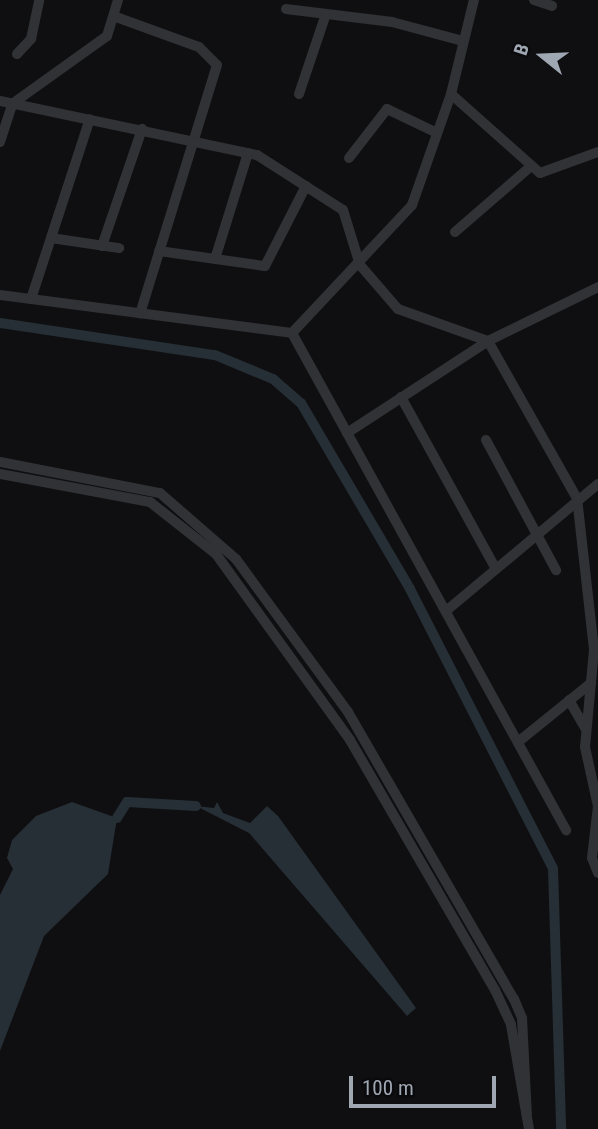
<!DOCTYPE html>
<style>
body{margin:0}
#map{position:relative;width:598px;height:1129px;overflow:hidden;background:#0f0f11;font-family:"Roboto Condensed",sans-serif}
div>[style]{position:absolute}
.water>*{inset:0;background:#252f35}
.canal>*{height:10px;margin:-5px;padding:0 5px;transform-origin:5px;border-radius:5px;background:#252f35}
.minor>*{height:10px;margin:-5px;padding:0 5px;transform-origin:5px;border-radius:5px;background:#303236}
span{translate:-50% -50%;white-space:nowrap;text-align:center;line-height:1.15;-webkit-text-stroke:7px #0a0a0c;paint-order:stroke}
.north{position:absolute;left:507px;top:21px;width:70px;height:70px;-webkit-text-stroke:5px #0a0a0c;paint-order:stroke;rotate:288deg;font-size:19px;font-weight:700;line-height:28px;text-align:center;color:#9fa7b3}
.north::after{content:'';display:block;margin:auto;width:24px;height:32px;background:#9fa7b3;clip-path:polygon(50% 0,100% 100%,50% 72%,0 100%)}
.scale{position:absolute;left:349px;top:1076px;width:147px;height:32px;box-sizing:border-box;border:4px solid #9fa7b3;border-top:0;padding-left:9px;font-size:21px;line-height:24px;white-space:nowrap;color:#9fa7b3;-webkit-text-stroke:5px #0a0a0c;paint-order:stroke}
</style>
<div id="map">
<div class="water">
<i style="clip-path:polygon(72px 802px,117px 818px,108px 874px,44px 936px,0 1051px,0 895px,13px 869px,7px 858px,12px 840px,36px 816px)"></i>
<i style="clip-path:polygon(217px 802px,223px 813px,250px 823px,267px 806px,278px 816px,416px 1008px,407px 1016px,249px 833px,196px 806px,214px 808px)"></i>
</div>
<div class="canal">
<i style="left:0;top:323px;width:217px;rotate:8.5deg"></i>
<i style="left:215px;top:355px;width:63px;rotate:22.5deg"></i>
<i style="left:273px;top:379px;width:37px;rotate:41deg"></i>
<i style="left:301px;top:403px;width:216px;rotate:59.6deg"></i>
<i style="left:410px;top:589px;width:314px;rotate:62.9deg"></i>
<i style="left:553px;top:869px;width:260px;rotate:88.2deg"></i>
<i style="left:117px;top:818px;width:19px;rotate:-58deg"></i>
<i style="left:127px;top:802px;width:69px;rotate:3.3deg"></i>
</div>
<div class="minor">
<i style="left:534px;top:0;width:19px;rotate:18deg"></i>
<i style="left:286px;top:9px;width:107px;rotate:7deg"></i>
<i style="left:392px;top:22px;width:73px;rotate:15deg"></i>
<i style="left:116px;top:17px;width:88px;rotate:19.9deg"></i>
<i style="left:199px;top:47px;width:25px;rotate:45deg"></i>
<i style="left:217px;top:65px;width:260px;rotate:107.2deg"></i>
<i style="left:17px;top:54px;width:21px;rotate:-47deg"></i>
<i style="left:31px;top:39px;width:40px;rotate:-78deg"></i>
<i style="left:299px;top:94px;width:84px;rotate:-71.4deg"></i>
<i style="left:451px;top:94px;width:119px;rotate:41.6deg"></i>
<i style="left:540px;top:173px;width:62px;rotate:-19.9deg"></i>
<i style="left:0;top:101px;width:263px;rotate:11.9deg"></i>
<i style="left:257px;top:155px;width:102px;rotate:32.6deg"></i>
<i style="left:343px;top:210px;width:58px;rotate:72.8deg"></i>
<i style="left:360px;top:265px;width:58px;rotate:49.2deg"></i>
<i style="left:398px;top:309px;width:96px;rotate:19.6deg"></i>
<i style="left:488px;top:341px;width:180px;rotate:60.5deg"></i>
<i style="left:577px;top:498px;width:153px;rotate:83.6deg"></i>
<i style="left:594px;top:650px;width:97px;rotate:95.3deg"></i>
<i style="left:585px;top:747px;width:60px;rotate:77.6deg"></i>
<i style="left:598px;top:806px;width:52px;rotate:96.6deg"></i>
<i style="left:592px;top:858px;width:16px;rotate:68deg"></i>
<i style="left:0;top:142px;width:40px;rotate:-72deg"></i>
<i style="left:12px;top:104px;width:117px;rotate:-35.6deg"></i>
<i style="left:107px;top:36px;width:38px;rotate:-73deg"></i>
<i style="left:349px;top:158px;width:62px;rotate:-52.2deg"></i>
<i style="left:387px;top:109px;width:55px;rotate:25.6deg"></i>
<i style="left:455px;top:232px;width:98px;rotate:-40.9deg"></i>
<i style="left:51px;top:238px;width:69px;rotate:8.4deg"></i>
<i style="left:102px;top:246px;width:124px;rotate:-71.1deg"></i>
<i style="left:159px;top:251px;width:107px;rotate:8.1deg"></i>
<i style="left:265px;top:266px;width:90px;rotate:-62.9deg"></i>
<i style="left:215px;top:259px;width:111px;rotate:-72.7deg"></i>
<i style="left:0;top:295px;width:294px;rotate:7.4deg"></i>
<i style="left:292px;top:333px;width:568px;rotate:61.13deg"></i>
<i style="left:31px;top:299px;width:189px;rotate:-71.9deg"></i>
<i style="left:292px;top:333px;width:175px;rotate:-46.8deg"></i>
<i style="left:412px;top:205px;width:118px;rotate:-70.6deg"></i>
<i style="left:451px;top:94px;width:97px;rotate:-76.3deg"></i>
<i style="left:401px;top:397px;width:196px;rotate:61.1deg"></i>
<i style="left:347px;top:433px;width:168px;rotate:-33.1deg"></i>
<i style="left:488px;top:341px;width:123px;rotate:-26.1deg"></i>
<i style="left:486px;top:440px;width:148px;rotate:61.7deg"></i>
<i style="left:0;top:462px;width:163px;rotate:11deg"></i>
<i style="left:160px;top:493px;width:101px;rotate:41deg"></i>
<i style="left:236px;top:559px;width:190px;rotate:53.8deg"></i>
<i style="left:348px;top:712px;width:332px;rotate:60deg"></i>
<i style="left:514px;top:999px;width:21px;rotate:67deg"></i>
<i style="left:522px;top:1018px;width:100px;rotate:87.1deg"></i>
<i style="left:0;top:474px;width:153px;rotate:10.6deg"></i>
<i style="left:150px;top:502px;width:84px;rotate:38.2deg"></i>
<i style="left:216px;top:554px;width:229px;rotate:54.2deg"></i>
<i style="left:350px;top:740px;width:289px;rotate:59.9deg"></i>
<i style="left:495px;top:990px;width:38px;rotate:65deg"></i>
<i style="left:511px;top:1025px;width:106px;rotate:80.2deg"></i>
<i style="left:446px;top:611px;width:198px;rotate:-39.9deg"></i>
<i style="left:569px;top:700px;width:34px;rotate:60deg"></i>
<i style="left:518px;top:742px;width:94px;rotate:-38.9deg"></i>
</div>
<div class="north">B</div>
<div class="scale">100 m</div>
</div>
